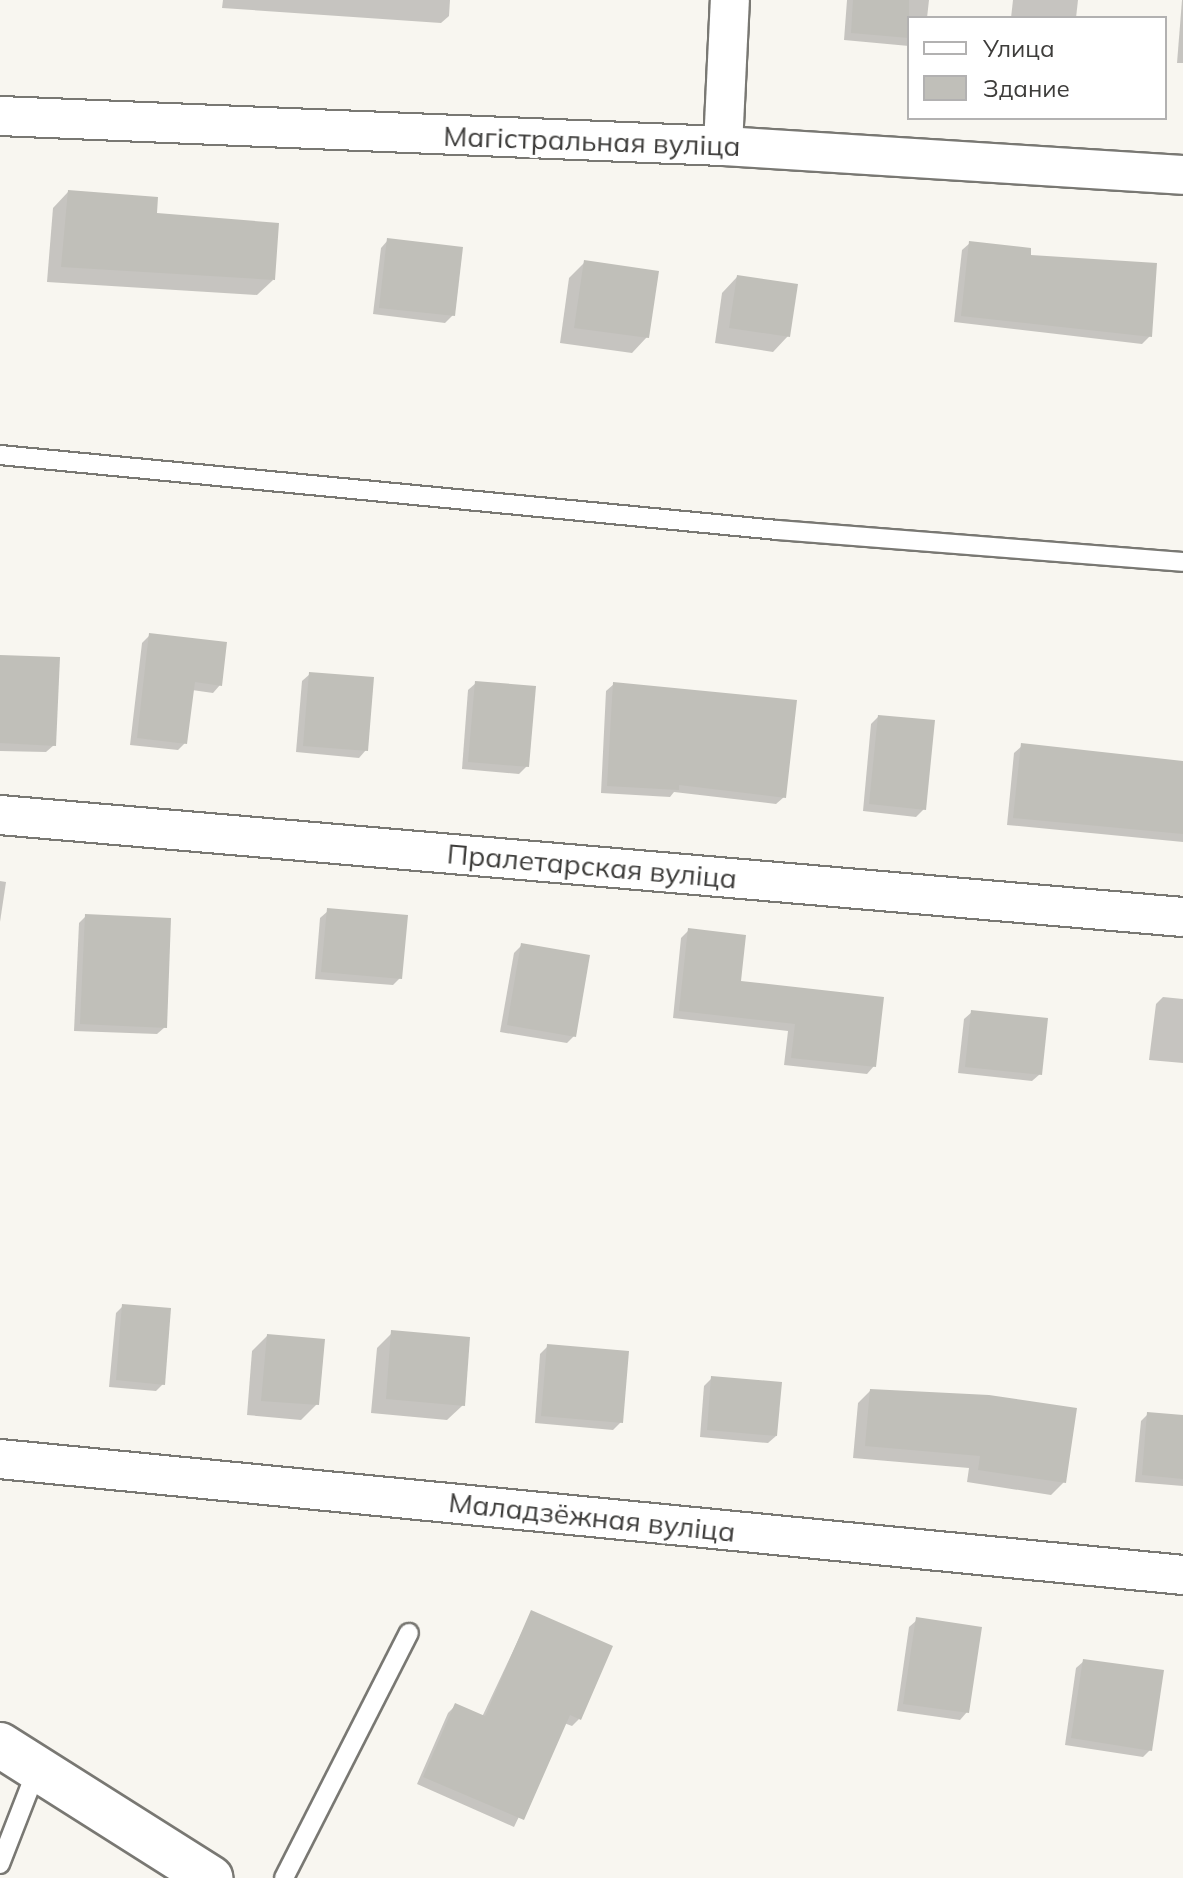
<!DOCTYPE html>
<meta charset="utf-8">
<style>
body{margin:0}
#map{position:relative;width:1183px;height:1878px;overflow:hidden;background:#f8f6f0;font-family:Mulish,sans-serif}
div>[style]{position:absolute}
.shadow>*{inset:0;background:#0003}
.building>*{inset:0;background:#c0bfb9}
.roads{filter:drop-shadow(2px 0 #797873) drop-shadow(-2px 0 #797873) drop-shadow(0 2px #797873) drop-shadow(0 -2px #797873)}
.lane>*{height:18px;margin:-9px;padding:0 9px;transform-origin:9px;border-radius:9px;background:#fff}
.street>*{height:38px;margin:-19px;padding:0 19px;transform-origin:19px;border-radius:19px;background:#fff}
.secondary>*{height:44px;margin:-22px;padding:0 22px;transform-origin:22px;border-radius:22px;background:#fff}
span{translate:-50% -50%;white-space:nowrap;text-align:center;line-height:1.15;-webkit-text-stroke:6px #fff;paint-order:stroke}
.street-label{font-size:28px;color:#3e3d3b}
.legend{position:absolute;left:907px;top:16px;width:260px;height:104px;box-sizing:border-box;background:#fff;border:2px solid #b2b1b1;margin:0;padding:10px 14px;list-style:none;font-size:24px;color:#3e3d3b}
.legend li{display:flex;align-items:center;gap:16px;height:40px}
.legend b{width:40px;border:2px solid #b2b1b1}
</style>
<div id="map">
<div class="shadow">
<i style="clip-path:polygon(223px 0,450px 0,449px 16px,441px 23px,222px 8px)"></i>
<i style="clip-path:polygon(847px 0,929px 0,927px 18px,909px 18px,909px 46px,844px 40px)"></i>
<i style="clip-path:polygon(1013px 0,1078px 0,1076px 18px,1011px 18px)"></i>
<i style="clip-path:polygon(1182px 0,1183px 0,1183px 63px,1177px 63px)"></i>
<i style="clip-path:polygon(68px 192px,155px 215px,273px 280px,257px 295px,47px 282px,53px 208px)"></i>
<i style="clip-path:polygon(388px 240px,453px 315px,445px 323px,373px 314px,381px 248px)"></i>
<i style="clip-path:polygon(970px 243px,1028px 257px,1150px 336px,1142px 344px,954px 322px,962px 250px)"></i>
<i style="clip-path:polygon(584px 263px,647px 337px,632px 353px,560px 343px,569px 278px)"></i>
<i style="clip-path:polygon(737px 277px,788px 336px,773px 352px,715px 343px,722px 293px)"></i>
<i style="clip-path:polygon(150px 635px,220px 685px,213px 693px,192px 690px,185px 743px,178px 750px,130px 745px,142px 643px)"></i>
<i style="clip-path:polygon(0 658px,54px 745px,46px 752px,0 751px)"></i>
<i style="clip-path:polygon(310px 674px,366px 750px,359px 758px,296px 752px,302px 681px)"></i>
<i style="clip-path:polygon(476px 683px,527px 766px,519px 774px,462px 769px,468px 690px)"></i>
<i style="clip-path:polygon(614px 684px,784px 797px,776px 804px,674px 792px,670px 797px,601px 793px,606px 691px)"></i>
<i style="clip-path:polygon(878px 717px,924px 809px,916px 817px,863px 811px,871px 724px)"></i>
<i style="clip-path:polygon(1022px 746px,1183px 763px,1183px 842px,1007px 825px,1014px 753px)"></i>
<i style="clip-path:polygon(0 881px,6px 882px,0 922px)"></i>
<i style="clip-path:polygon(328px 911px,400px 978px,393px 985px,315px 979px,320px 918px)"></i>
<i style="clip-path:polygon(86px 916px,165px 1027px,157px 1034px,74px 1031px,79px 923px)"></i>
<i style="clip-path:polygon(689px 930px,739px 983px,874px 1066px,867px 1074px,784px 1065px,788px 1031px,673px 1018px,681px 938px)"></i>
<i style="clip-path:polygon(522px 945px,574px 1036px,567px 1043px,500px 1032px,514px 953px)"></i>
<i style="clip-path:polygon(1163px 997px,1183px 999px,1183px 1063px,1149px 1060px,1156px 1004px)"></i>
<i style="clip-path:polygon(972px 1012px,1040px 1074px,1032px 1081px,958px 1073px,964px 1019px)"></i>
<i style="clip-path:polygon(123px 1306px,163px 1384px,156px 1391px,109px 1387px,116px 1313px)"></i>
<i style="clip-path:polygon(392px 1333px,463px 1405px,447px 1420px,371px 1413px,377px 1348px)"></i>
<i style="clip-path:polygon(267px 1336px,317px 1404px,301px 1420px,247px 1415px,252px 1351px)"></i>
<i style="clip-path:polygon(548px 1346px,621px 1422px,613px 1430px,535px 1423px,540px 1354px)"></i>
<i style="clip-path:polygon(712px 1378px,776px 1436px,768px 1443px,700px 1437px,704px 1386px)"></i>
<i style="clip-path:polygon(870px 1391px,1064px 1482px,1051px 1495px,967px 1482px,969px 1468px,853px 1458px,858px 1403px)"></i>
<i style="clip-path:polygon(1148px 1414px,1183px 1417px,1183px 1486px,1135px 1482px,1141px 1421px)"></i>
<i style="clip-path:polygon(531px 1613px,579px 1719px,572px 1726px,564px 1723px,514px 1827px,417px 1784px,448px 1713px,456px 1705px,482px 1717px)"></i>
<i style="clip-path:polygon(917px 1620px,967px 1712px,960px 1720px,897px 1711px,909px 1627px)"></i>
<i style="clip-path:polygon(1084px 1661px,1150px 1750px,1143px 1757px,1065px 1745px,1076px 1668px)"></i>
</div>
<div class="building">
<i style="clip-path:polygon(853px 0,909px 0,909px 38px,851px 33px)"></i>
<i style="clip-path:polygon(68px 190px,158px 197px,157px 213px,279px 223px,275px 280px,61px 267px)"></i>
<i style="clip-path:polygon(387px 238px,463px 247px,455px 316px,379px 308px)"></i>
<i style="clip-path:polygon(969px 241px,1031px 248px,1031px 255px,1157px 263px,1152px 337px,961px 316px)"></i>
<i style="clip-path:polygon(584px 260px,659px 271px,649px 338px,574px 328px)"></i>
<i style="clip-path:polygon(737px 275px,798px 284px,790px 337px,729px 328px)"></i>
<i style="clip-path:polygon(149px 633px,227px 642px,222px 686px,195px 682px,187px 744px,137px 738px)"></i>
<i style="clip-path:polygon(0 655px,60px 657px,56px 746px,0 743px)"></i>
<i style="clip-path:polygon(309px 672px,374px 677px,368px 751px,303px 746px)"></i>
<i style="clip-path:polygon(475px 681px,536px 686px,529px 767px,468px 762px)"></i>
<i style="clip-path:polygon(613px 682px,797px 700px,786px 798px,679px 785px,679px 790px,607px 786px)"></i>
<i style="clip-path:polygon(878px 715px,935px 720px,926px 810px,869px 804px)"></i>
<i style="clip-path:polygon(1021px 743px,1183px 761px,1183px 834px,1013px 818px)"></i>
<i style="clip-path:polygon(327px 908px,408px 915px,402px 979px,321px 972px)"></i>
<i style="clip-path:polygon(85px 914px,171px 918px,167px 1028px,80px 1024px)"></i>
<i style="clip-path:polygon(688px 928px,746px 935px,741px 981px,884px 997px,876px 1067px,791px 1058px,795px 1024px,679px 1011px)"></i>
<i style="clip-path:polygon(521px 943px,590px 955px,576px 1037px,507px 1025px)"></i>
<i style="clip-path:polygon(971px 1010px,1048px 1018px,1042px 1075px,965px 1067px)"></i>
<i style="clip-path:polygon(122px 1304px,171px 1308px,165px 1385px,116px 1380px)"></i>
<i style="clip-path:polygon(391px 1330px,470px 1337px,465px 1406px,386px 1399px)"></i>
<i style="clip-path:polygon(267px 1334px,325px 1339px,319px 1405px,261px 1401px)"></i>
<i style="clip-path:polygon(547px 1344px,629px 1351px,623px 1423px,541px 1416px)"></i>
<i style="clip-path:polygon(711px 1376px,782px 1382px,777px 1436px,707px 1430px)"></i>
<i style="clip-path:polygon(870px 1389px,989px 1395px,1077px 1408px,1066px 1483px,978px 1470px,980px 1456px,865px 1446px)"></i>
<i style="clip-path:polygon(1147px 1412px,1183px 1415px,1183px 1479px,1142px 1475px)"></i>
<i style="clip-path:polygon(531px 1610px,613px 1646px,581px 1720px,570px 1715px,524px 1820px,423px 1777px,455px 1703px,485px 1716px)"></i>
<i style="clip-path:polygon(916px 1617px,982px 1627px,969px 1713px,903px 1704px)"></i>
<i style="clip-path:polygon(1083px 1659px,1164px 1670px,1152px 1751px,1071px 1738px)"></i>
</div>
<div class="roads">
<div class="lane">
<i style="left:0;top:455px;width:781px;rotate:5.51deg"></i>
<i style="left:777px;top:530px;width:407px;rotate:4.5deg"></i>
<i style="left:0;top:1864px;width:102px;rotate:-68.7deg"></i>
<i style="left:284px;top:1878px;width:275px;rotate:-63deg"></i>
</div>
<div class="street">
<i style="left:0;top:116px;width:724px;rotate:2.38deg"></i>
<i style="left:723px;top:146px;width:461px;rotate:3.6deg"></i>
<i style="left:723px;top:146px;width:146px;rotate:-87.3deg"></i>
<i style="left:0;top:815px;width:1187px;rotate:4.93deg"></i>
<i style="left:0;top:1459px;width:1189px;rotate:5.6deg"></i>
</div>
<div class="secondary">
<i style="left:0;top:1745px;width:249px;rotate:32.3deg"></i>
</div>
</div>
<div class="street-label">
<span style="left:592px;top:141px;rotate:2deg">Магістральная вуліца</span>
<span style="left:592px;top:866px;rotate:5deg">Пралетарская вуліца</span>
<span style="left:592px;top:1517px;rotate:6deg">Маладзёжная вуліца</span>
</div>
<ul class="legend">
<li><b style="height:10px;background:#fff"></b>Улица</li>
<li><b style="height:22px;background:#c0bfb9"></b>Здание</li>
</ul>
</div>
